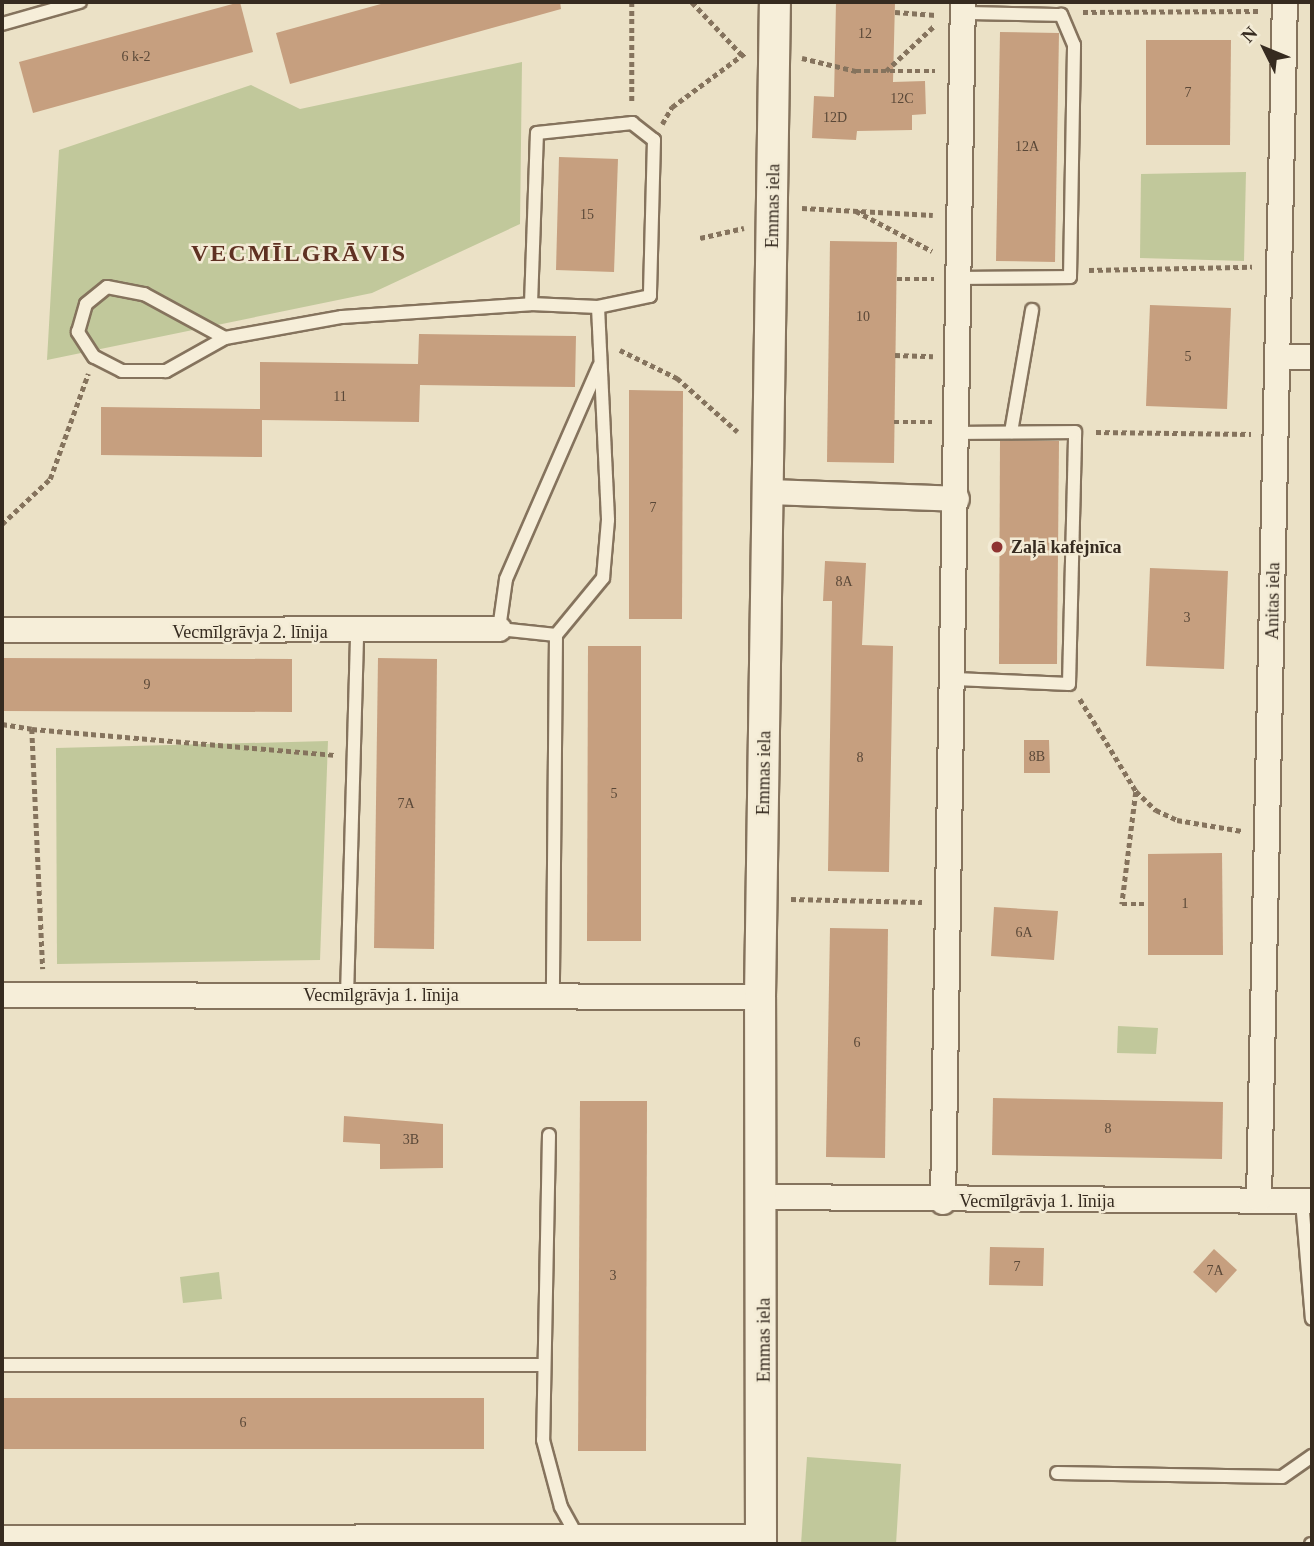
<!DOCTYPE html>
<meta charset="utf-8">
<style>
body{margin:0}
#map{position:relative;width:1314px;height:1546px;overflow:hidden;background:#ebe1c6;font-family:Georgia,serif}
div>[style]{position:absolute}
.green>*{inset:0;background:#c1c89b}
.building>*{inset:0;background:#c69f7f}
.path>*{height:4.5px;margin-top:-2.25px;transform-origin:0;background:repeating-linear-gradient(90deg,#85735d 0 5px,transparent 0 8.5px)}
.roads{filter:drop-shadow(2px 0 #85735d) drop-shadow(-2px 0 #85735d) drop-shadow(0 2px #85735d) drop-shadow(0 -2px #85735d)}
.service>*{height:12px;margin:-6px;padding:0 6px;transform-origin:6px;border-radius:6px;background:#f6eed9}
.minor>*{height:24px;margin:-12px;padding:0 12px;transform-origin:12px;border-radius:12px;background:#f6eed9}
.tertiary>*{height:30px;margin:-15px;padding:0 15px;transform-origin:15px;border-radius:15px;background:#f6eed9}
.dots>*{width:19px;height:19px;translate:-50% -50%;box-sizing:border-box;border:4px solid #f3ebd5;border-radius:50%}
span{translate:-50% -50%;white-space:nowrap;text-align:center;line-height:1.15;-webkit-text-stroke:5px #f3ebd5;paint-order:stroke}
.number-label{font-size:14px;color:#5a4838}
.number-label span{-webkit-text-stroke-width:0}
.street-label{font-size:18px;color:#362b20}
.poi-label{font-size:18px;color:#362b20;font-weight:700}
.left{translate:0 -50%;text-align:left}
.district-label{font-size:24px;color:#5f3122;font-weight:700;letter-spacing:2px}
.frame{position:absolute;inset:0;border:4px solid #362b20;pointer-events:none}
.north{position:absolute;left:1230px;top:14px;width:70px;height:70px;-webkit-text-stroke:5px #f3ebd5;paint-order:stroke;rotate:313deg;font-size:19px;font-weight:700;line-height:28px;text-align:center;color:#362b20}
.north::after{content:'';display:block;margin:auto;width:24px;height:32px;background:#362b20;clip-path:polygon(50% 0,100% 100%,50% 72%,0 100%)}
</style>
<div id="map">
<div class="green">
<i style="clip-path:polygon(522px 62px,520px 224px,372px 293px,47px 360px,59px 150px,251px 85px,300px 109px)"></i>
<i style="clip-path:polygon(1246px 172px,1244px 261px,1140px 258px,1141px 174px)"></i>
<i style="clip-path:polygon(328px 741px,320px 960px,57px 964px,56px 748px)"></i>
<i style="clip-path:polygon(1118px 1026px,1158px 1028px,1156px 1054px,1117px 1053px)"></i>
<i style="clip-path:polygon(219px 1272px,222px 1299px,183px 1303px,180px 1277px)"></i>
<i style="clip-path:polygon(807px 1457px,901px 1464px,896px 1544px,801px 1544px)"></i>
</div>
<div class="building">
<i style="clip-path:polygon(240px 2px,253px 52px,33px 113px,19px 62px)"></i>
<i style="clip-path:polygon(388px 2px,560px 2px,561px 9px,290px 84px,276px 33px)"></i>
<i style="clip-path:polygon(836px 2px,895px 2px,893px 82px,925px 81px,926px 114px,912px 115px,912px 130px,857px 131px,856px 140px,812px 138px,814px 96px,834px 97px)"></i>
<i style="clip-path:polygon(1000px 32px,1059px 33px,1055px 262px,996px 261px)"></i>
<i style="clip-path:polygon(1146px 40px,1231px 40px,1230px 145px,1146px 145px)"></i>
<i style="clip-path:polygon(559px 157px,618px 159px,614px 272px,556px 270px)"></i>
<i style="clip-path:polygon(830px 241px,897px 242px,894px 463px,827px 462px)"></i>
<i style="clip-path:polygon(1150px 305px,1231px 308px,1227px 409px,1146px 406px)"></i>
<i style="clip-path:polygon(419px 334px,576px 336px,575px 387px,420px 385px,419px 422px,262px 420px,262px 457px,101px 455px,101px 407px,260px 409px,260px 362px,418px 364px)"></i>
<i style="clip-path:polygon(629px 390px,683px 391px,682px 619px,629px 619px)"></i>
<i style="clip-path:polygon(1000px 441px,1059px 441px,1057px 664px,999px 664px)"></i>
<i style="clip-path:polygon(825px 561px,866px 563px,862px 645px,893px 646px,889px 872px,828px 871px,832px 601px,823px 601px)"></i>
<i style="clip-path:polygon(1150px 568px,1228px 571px,1224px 669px,1146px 666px)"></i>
<i style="clip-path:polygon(588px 646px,641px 646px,641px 941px,587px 941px)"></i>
<i style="clip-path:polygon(2px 658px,292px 659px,292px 712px,2px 711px)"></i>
<i style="clip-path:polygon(378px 658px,437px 659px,434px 949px,374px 948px)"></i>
<i style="clip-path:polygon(1024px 740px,1049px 740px,1050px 773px,1024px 773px)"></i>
<i style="clip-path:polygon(1222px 853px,1223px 955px,1148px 955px,1148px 854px)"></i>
<i style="clip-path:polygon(994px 907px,1058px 911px,1054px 960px,991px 956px)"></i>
<i style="clip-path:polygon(830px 928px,888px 929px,885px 1158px,826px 1157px)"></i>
<i style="clip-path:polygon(993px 1098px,1223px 1102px,1222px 1159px,992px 1155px)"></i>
<i style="clip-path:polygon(580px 1101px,647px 1101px,646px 1451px,578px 1451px)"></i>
<i style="clip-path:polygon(344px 1116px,443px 1124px,443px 1168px,380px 1169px,380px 1144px,343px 1142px)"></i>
<i style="clip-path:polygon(990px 1247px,1044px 1248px,1043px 1286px,989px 1285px)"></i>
<i style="clip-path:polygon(1214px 1249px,1237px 1270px,1216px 1293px,1193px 1272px)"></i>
<i style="clip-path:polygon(2px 1398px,484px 1398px,484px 1449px,2px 1449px)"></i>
</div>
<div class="path">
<i style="left:632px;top:2px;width:100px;rotate:90deg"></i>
<i style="left:692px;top:2px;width:73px;rotate:46.7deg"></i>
<i style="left:895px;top:12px;width:41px;rotate:4.2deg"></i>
<i style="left:1083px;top:12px;width:176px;rotate:-0.3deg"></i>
<i style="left:802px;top:58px;width:56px;rotate:13.5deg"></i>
<i style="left:856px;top:71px;width:79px"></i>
<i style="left:886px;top:71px;width:67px;rotate:-43.2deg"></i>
<i style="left:662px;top:124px;width:20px;rotate:-60deg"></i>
<i style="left:672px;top:107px;width:91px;rotate:-36.5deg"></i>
<i style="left:802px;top:208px;width:131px;rotate:3.1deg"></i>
<i style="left:856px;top:211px;width:86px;rotate:27.8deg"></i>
<i style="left:700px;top:238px;width:45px;rotate:-12.8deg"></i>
<i style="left:1089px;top:270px;width:163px;rotate:-1.1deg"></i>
<i style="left:897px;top:279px;width:37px"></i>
<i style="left:620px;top:350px;width:64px;rotate:26.2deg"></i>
<i style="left:677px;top:378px;width:81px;rotate:41.5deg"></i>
<i style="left:895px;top:355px;width:38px;rotate:2deg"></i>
<i style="left:894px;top:422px;width:38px"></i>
<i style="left:1096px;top:432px;width:155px;rotate:0.7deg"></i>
<i style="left:2px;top:524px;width:66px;rotate:-43.2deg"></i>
<i style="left:50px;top:479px;width:112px;rotate:-70.1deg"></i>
<i style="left:1080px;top:699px;width:108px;rotate:58.7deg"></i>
<i style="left:1136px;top:791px;width:28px;rotate:44deg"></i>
<i style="left:1156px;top:810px;width:23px;rotate:25deg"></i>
<i style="left:1177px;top:820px;width:66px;rotate:9.6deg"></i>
<i style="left:2px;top:724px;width:30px;rotate:9deg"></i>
<i style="left:32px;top:729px;width:240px;rotate:87.4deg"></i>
<i style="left:32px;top:729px;width:303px;rotate:4.9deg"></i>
<i style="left:1136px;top:792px;width:113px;rotate:97.1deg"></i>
<i style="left:1122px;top:904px;width:23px"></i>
<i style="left:791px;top:899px;width:131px;rotate:1.3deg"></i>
</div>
<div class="roads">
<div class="service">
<i style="left:2px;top:24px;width:81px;rotate:-15.8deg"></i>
<i style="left:960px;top:278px;width:110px;rotate:-0.5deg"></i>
<i style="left:1070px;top:277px;width:232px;rotate:-89deg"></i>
<i style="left:1074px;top:45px;width:33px;rotate:-113deg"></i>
<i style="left:1061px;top:15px;width:98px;rotate:-178.8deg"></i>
<i style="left:531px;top:304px;width:171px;rotate:-88deg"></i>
<i style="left:537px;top:133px;width:96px;rotate:-6deg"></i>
<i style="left:632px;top:123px;width:28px;rotate:38deg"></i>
<i style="left:654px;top:140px;width:156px;rotate:91.5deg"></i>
<i style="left:650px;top:296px;width:53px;rotate:168.1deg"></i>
<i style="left:598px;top:307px;width:213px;rotate:87.3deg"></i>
<i style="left:608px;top:520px;width:58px;rotate:94.9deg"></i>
<i style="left:603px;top:578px;width:74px;rotate:129.5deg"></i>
<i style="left:556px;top:635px;width:359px;rotate:90.5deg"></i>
<i style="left:225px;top:338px;width:68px;rotate:150.8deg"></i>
<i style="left:166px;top:371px;width:44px;rotate:180deg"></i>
<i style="left:122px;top:371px;width:31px;rotate:-153deg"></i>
<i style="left:94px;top:357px;width:30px;rotate:-123deg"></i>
<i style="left:78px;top:332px;width:29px;rotate:-74deg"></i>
<i style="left:86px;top:304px;width:27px;rotate:-39deg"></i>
<i style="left:107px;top:287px;width:38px;rotate:11deg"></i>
<i style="left:144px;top:294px;width:92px;rotate:28.5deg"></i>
<i style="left:225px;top:338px;width:119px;rotate:-10.2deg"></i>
<i style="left:342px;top:317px;width:189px;rotate:-3.9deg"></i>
<i style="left:531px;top:304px;width:67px;rotate:2.6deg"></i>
<i style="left:1011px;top:432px;width:124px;rotate:-80.2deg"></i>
<i style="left:556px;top:635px;width:57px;rotate:-174deg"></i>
<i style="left:499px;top:629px;width:50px;rotate:-82deg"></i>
<i style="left:506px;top:579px;width:232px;rotate:-66.4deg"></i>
<i style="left:956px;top:679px;width:113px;rotate:2.5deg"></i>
<i style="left:1069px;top:684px;width:252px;rotate:-88.6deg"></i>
<i style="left:1075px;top:432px;width:118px;rotate:179.5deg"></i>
<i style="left:347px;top:996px;width:363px;rotate:-88.4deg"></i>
<i style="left:549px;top:1135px;width:305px;rotate:91.1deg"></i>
<i style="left:543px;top:1440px;width:69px;rotate:75deg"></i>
<i style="left:561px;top:1507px;width:35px;rotate:61deg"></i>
<i style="left:1302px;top:1201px;width:118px;rotate:85.2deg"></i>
<i style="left:2px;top:1365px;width:540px"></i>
<i style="left:1057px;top:1473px;width:225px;rotate:1deg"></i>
<i style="left:1282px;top:1477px;width:37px;rotate:-35deg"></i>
<i style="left:1311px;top:1544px;width:1px"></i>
</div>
<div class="minor">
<i style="left:1278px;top:357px;width:34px"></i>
<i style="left:768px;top:492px;width:189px;rotate:2.1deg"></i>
<i style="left:2px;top:630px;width:497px;rotate:-0.1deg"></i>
<i style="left:2px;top:995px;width:758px;rotate:0.15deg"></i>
<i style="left:762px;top:1197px;width:550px;rotate:0.42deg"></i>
<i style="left:1259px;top:1199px;width:1197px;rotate:-88.76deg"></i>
<i style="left:943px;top:1202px;width:1200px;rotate:-89.05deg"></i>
<i style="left:2px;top:1538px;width:760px;rotate:-0.08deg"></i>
</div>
<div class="tertiary">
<i style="left:761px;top:1544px;width:547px;rotate:-90.1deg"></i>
<i style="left:760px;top:997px;width:995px;rotate:-89.14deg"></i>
</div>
</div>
<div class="dots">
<i style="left:997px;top:547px;background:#8f3432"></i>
</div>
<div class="number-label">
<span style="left:865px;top:34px">12</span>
<span style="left:136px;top:57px">6 k-2</span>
<span style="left:1188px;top:93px">7</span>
<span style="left:902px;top:99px">12C</span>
<span style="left:835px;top:118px">12D</span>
<span style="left:1027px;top:147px">12A</span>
<span style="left:587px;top:215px">15</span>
<span style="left:863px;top:317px">10</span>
<span style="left:1188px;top:357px">5</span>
<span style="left:340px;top:397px">11</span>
<span style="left:653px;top:508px">7</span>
<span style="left:844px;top:582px">8A</span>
<span style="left:1187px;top:618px">3</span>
<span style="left:147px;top:685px">9</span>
<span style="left:1037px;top:757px">8B</span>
<span style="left:860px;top:758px">8</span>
<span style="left:614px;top:794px">5</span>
<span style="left:406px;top:804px">7A</span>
<span style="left:1185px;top:904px">1</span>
<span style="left:1024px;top:933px">6A</span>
<span style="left:857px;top:1043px">6</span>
<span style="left:1108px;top:1129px">8</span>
<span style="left:411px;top:1140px">3B</span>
<span style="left:1017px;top:1267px">7</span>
<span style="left:1215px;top:1271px">7A</span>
<span style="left:613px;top:1276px">3</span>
<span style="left:243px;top:1423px">6</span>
</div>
<div class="street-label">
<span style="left:773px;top:206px;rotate:-89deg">Emmas iela</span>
<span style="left:1273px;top:601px;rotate:-89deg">Anitas iela</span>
<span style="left:250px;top:632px">Vecmīlgrāvja 2. līnija</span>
<span style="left:764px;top:773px;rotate:-89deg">Emmas iela</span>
<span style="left:381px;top:995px">Vecmīlgrāvja 1. līnija</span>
<span style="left:1037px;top:1201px">Vecmīlgrāvja 1. līnija</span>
<span style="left:764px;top:1340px;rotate:-90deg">Emmas iela</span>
</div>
<div class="poi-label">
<span class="left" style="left:1011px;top:547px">Zaļā kafejnīca</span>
</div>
<div class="district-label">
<span style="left:299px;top:254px">VECMĪLGRĀVIS</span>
</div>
<div class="frame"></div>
<div class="north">N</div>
</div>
